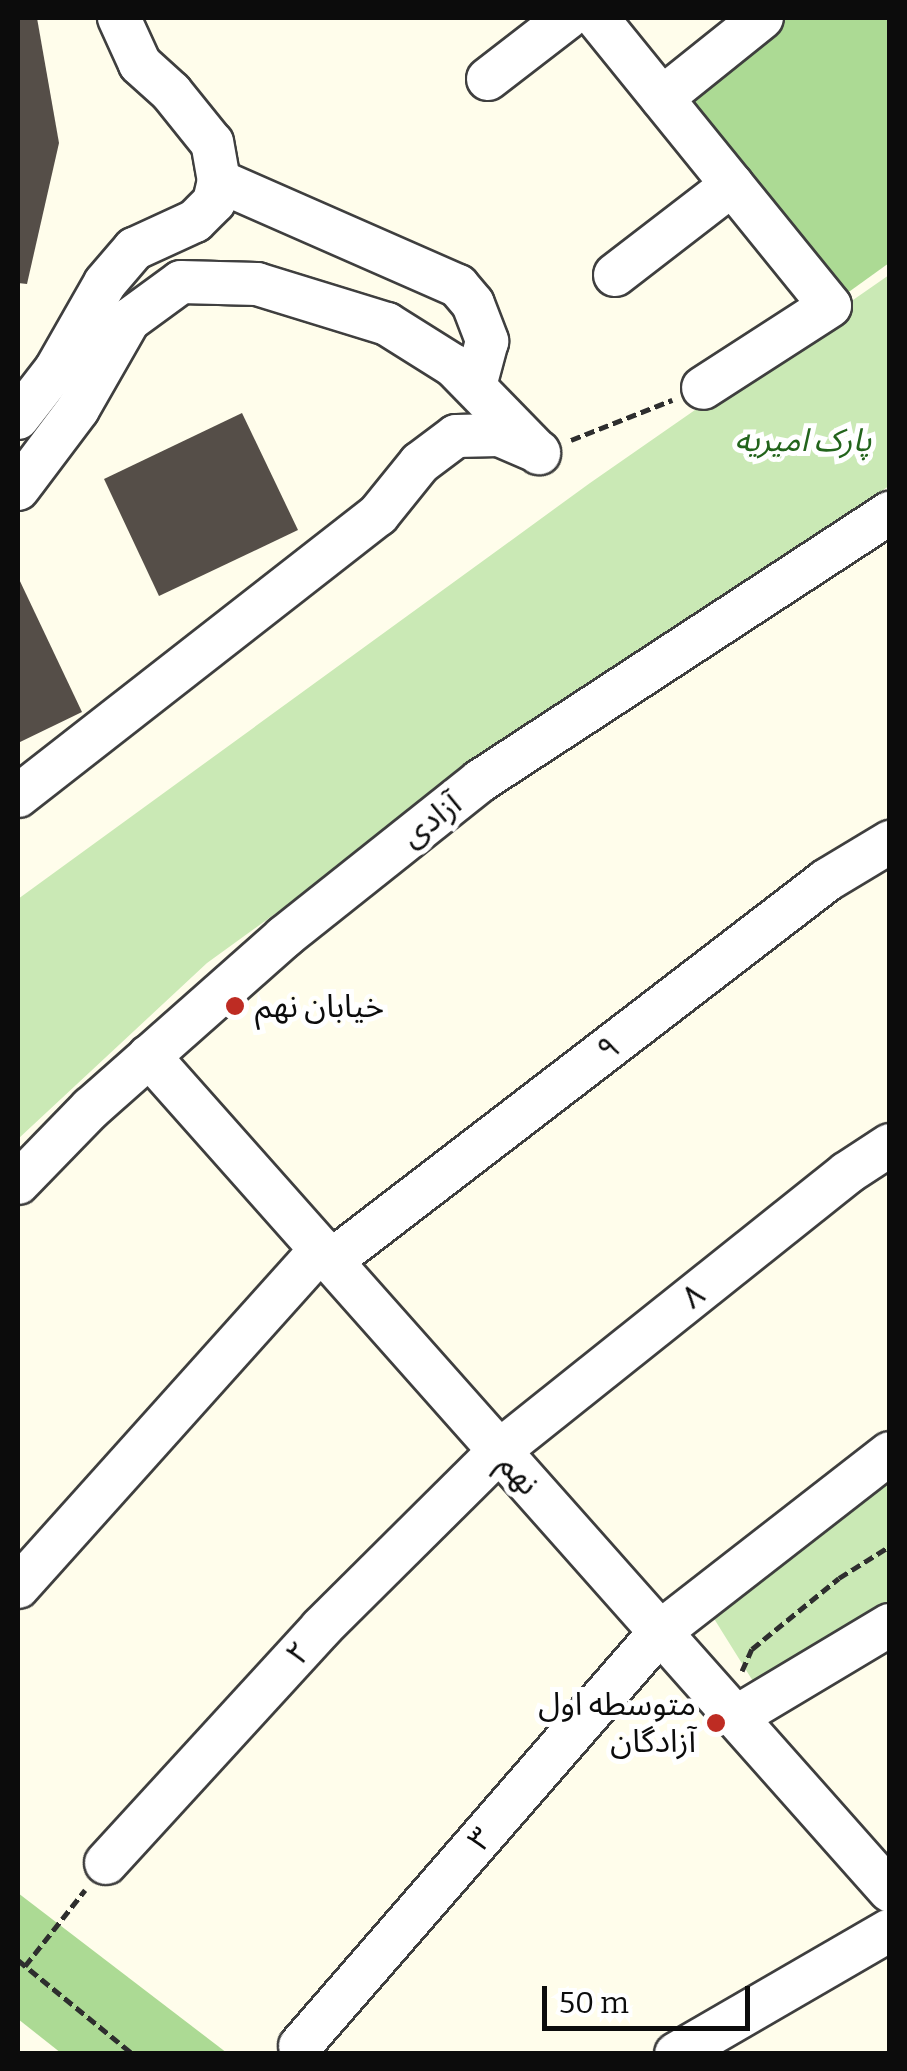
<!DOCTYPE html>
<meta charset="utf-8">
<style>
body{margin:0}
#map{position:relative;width:907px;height:2071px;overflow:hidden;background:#fffdeb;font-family:Bitter,"Noto Sans Arabic",serif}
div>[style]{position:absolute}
.green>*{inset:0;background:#cae9b5}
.forest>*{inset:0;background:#acda94}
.building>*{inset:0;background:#554e48}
.path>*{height:5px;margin-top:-2.5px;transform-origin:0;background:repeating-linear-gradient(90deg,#2e2e2e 0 10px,transparent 0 15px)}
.roads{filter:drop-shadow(2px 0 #3f3f3f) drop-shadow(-2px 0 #3f3f3f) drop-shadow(0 2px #3f3f3f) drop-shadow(0 -2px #3f3f3f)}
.minor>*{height:42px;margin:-21px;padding:0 21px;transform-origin:21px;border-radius:21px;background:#fff}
.dots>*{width:28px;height:28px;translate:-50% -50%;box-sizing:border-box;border:5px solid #fff;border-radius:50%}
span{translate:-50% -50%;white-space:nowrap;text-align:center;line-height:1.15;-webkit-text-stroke:10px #fff;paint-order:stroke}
.park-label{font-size:32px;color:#23641c;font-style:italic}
.street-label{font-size:32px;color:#0c0c0c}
.poi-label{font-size:32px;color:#0c0c0c}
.left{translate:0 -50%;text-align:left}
.right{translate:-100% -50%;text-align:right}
.frame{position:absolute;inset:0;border:20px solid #0c0c0c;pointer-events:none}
.scale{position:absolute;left:542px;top:1986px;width:208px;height:45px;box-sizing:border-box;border:5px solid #0c0c0c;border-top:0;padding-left:12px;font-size:30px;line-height:35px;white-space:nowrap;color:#0c0c0c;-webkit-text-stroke:8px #fff;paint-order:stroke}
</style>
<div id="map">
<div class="green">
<i style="clip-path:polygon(889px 275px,889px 486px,614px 669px,207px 963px,18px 1139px,18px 899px,590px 483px)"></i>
<i style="clip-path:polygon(889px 1470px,889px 1604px,756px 1686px,708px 1609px)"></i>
</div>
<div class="forest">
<i style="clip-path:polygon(772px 18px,889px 18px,889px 263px,839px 299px,684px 87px)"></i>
<i style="clip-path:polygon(18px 1893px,227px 2053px,61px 2053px,18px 2019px)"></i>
</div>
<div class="building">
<i style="clip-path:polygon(18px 18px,37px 18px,59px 143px,27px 284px,18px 283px)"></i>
<i style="clip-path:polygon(242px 413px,298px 530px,159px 596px,104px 479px)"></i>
<i style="clip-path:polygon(18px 577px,82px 712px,18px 743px)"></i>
</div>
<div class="path">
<i style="left:571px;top:440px;width:109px;rotate:-21.6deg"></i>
<i style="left:742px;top:1671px;width:24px;rotate:-66deg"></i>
<i style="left:752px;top:1649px;width:112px;rotate:-39.2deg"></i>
<i style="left:839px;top:1578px;width:60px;rotate:-32.1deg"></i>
<i style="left:18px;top:1960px;width:149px;rotate:39.3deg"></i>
<i style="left:25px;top:1966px;width:97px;rotate:-51.7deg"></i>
<i style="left:151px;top:2054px;width:24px"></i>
</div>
<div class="roads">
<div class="minor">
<i style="left:597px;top:18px;width:370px;rotate:51deg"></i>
<i style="left:830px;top:306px;width:151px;rotate:147.2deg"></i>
<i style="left:488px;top:79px;width:100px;rotate:-37.7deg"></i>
<i style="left:662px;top:98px;width:128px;rotate:-38.7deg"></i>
<i style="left:219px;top:181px;width:261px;rotate:23.7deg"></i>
<i style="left:458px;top:286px;width:23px;rotate:50deg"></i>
<i style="left:473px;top:304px;width:40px;rotate:69deg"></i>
<i style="left:487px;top:341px;width:47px;rotate:104.9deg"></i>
<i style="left:615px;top:275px;width:148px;rotate:-37.6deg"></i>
<i style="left:18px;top:418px;width:62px;rotate:-52.2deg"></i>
<i style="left:56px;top:369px;width:99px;rotate:-60.3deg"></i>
<i style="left:105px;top:283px;width:45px;rotate:-49.5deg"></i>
<i style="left:134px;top:249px;width:67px;rotate:-24.7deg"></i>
<i style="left:195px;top:221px;width:27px;rotate:-45deg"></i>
<i style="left:214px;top:202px;width:22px;rotate:-77deg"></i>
<i style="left:219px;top:181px;width:39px;rotate:-100deg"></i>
<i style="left:212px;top:143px;width:65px;rotate:-128.8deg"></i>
<i style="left:171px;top:92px;width:42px;rotate:-137.9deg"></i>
<i style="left:140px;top:64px;width:51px;rotate:-114.5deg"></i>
<i style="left:18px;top:489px;width:100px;rotate:-53.1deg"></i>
<i style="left:78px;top:409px;width:103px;rotate:-60.2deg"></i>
<i style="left:129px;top:320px;width:64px;rotate:-36.2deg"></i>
<i style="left:181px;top:282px;width:76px;rotate:1.5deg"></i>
<i style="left:257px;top:284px;width:136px;rotate:17.1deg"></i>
<i style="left:387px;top:324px;width:79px;rotate:32.1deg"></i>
<i style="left:454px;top:366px;width:122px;rotate:45.7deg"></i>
<i style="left:18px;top:796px;width:457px;rotate:-38deg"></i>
<i style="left:378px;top:515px;width:67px;rotate:-51.1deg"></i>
<i style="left:420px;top:463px;width:45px;rotate:-36.9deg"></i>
<i style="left:456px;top:436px;width:43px;rotate:-1.3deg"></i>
<i style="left:499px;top:435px;width:43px;rotate:23deg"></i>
<i style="left:149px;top:1056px;width:1116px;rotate:48.41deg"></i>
<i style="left:18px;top:1183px;width:105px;rotate:-45.8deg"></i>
<i style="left:91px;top:1108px;width:258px;rotate:-41.5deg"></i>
<i style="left:284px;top:937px;width:251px;rotate:-38.5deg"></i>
<i style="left:480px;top:781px;width:490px;rotate:-33.2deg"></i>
<i style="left:331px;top:1261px;width:625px;rotate:-37.53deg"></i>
<i style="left:827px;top:880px;width:74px;rotate:-31.1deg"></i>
<i style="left:18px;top:1587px;width:454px;rotate:-48.1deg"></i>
<i style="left:736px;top:1717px;width:179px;rotate:-30.9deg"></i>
<i style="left:106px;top:1863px;width:319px;rotate:-47.5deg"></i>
<i style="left:321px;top:1628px;width:251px;rotate:-44.8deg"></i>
<i style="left:499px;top:1451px;width:445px;rotate:-38.6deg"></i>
<i style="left:847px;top:1173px;width:51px;rotate:-33.1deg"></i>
<i style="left:300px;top:2046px;width:549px;rotate:-48.99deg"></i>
<i style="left:660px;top:1632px;width:291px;rotate:-37.9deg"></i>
<i style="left:676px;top:2054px;width:247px;rotate:-30.1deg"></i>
</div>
</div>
<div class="dots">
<i style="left:235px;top:1006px;background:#be2c23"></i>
<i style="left:716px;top:1723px;background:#be2c23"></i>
</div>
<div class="park-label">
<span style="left:803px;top:440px">پارک امیریه</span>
</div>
<div class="street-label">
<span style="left:431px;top:820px;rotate:-38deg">آزادی</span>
<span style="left:608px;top:1048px;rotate:-38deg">۹</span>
<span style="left:693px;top:1296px;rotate:-39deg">۸</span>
<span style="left:519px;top:1474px;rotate:48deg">نهم</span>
<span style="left:298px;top:1653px;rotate:-48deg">۲</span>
<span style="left:480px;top:1839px;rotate:-49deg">۳</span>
</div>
<div class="poi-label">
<span class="left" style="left:255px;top:1006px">خیابان نهم</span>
<span class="right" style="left:696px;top:1723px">متوسطه اول<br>آزادگان</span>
</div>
<div class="frame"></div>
<div class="scale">50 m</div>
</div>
